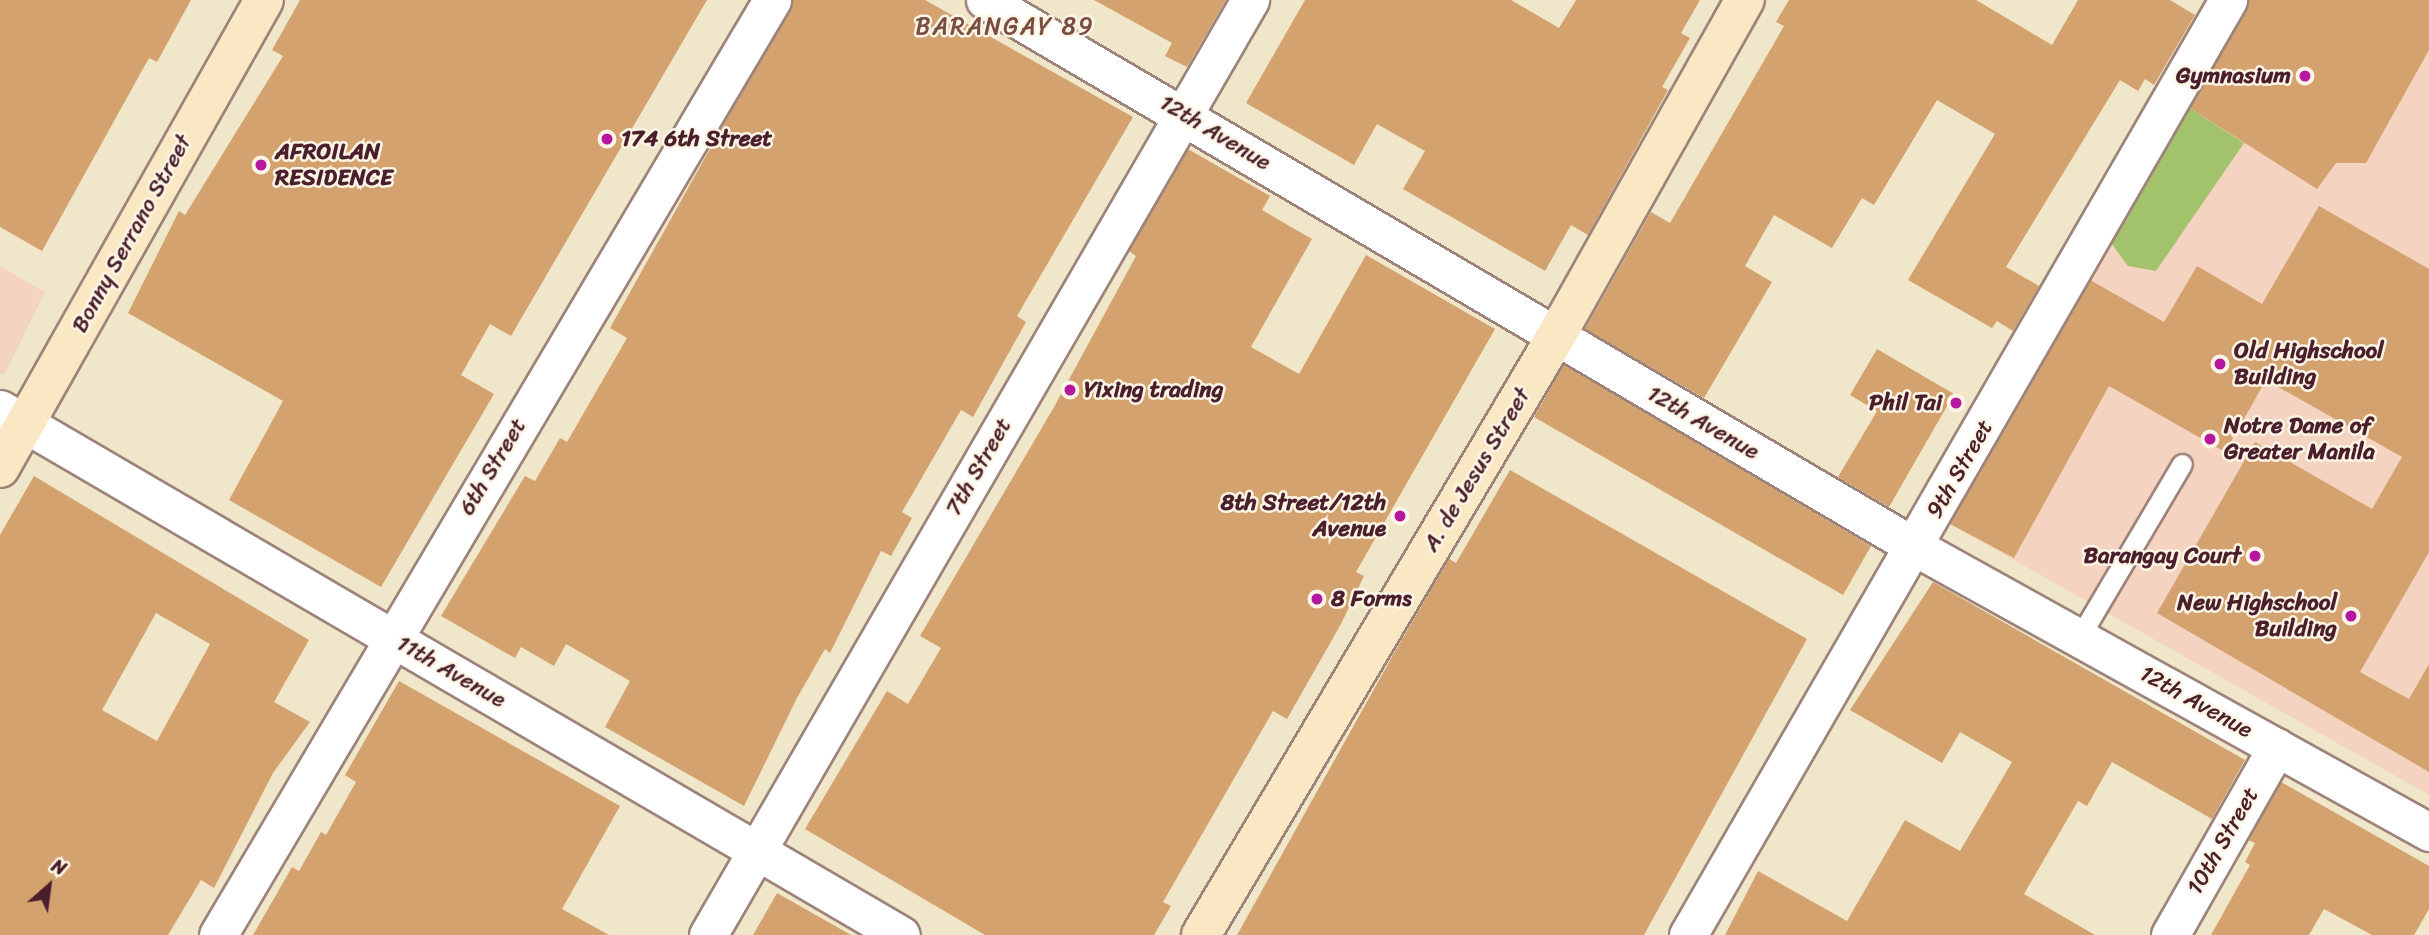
<!DOCTYPE html>
<style>
body{margin:0}
#map{position:relative;width:2429px;height:935px;overflow:hidden;background:#f0e7ca;font-family:Sriracha,sans-serif}
div>[style]{position:absolute}
.built>*{inset:0;background:#f4d3c0}
.green>*{inset:0;background:#a2c36c}
.building>*{inset:0;background:#d4a26f}
.roads{filter:drop-shadow(2px 0 #9d837a) drop-shadow(-2px 0 #9d837a) drop-shadow(0 2px #9d837a) drop-shadow(0 -2px #9d837a)}
.lane>*{height:19px;margin:-9.5px;padding:0 9.5px;transform-origin:9.5px;border-radius:9.5px;background:#fff}
.street>*{height:37px;margin:-18.5px;padding:0 18.5px;transform-origin:18.5px;border-radius:18.5px;background:#fff}
.secondary>*{height:38px;margin:-19px;padding:0 19px;transform-origin:19px;border-radius:19px;background:#fae7c3}
.dots>*{width:19px;height:19px;translate:-50% -50%;box-sizing:border-box;border:4px solid #fcf5e5;border-radius:50%}
span{translate:-50% -50%;white-space:nowrap;text-align:center;line-height:1.15;-webkit-text-stroke:5px #fcf5e5;paint-order:stroke}
.poi-label{font-size:23px;color:#4a1f2b;font-weight:700}
.right{translate:-100% -50%;text-align:right}
.left{translate:0 -50%;text-align:left}
.street-label{font-size:23px;color:#4a1f2b}
.neighbourhood-label{font-size:24px;color:#7a4d43;letter-spacing:2px}
.north{position:absolute;left:14px;top:851px;width:70px;height:70px;-webkit-text-stroke:5px #fcf5e5;paint-order:stroke;rotate:28deg;font-size:19px;font-weight:700;line-height:28px;text-align:center;color:#4a1f2b}
.north::after{content:'';display:block;margin:auto;width:24px;height:32px;background:#4a1f2b;clip-path:polygon(50% 0,100% 100%,50% 72%,0 100%)}
</style>
<div id="map">
<div class="built">
<i style="clip-path:polygon(2241px 0,2429px 0,2429px 795px,1945px 521px)"></i>
<i style="clip-path:polygon(0 266px,45px 292px,4px 375px,0 373px)"></i>
</div>
<div class="green">
<i style="clip-path:polygon(2182px 103px,2244px 143px,2156px 271px,2128px 266px,2108px 239px)"></i>
</div>
<div class="building">
<i style="clip-path:polygon(0 0,191px 0,157px 62px,149px 58px,42px 251px,0 227px)"></i>
<i style="clip-path:polygon(300px 0,707px 0,511px 336px,490px 324px,461px 375px,494px 394px,381px 587px,229px 500px,283px 401px,128px 313px,179px 211px,185px 215px,283px 56px,272px 50px)"></i>
<i style="clip-path:polygon(793px 0,925px 0,1133px 117px,1017px 316px,1026px 322px,973px 417px,961px 410px,902px 512px,912px 518px,891px 556px,881px 551px,830px 653px,825px 649px,797px 698px,744px 806px,605px 727px,630px 681px,566px 644px,554px 666px,521px 647px,515px 658px,441px 616px,525px 476px,535px 481px,560px 438px,567px 442px,627px 338px,610px 328px)"></i>
<i style="clip-path:polygon(1094px 0,1226px 0,1187px 67px,1165px 56px,1172px 43px)"></i>
<i style="clip-path:polygon(1305px 0,1511px 0,1559px 28px,1576px 0,1700px 0,1681px 33px,1690px 38px,1662px 87px,1668px 90px,1588px 235px,1571px 225px,1545px 271px,1403px 189px,1425px 151px,1377px 124px,1354px 165px,1246px 103px)"></i>
<i style="clip-path:polygon(1789px 0,1976px 0,2052px 45px,2078px 0,2170px 0,2195px 15px,2154px 85px,2145px 79px,2138px 91px,2120px 80px,2006px 267px,2039px 286px,2013px 331px,1997px 321px,1992px 328px,1908px 280px,1995px 134px,1937px 100px,1874px 205px,1862px 198px,1832px 248px,1774px 215px,1745px 266px,1772px 282px,1704px 398px,1585px 329px,1651px 212px,1670px 223px,1784px 26px,1776px 22px)"></i>
<i style="clip-path:polygon(2249px 0,2429px 0,2429px 50px,2366px 163px,2336px 163px,2317px 189px,2190px 108px)"></i>
<i style="clip-path:polygon(1188px 149px,1270px 196px,1262px 210px,1312px 239px,1251px 347px,1299px 374px,1366px 255px,1495px 329px,1356px 572px,1364px 576px,1341px 624px,1287px 719px,1273px 711px,1163px 902px,1171px 906px,1154px 935px,985px 935px,805px 829px,887px 691px,908px 704px,941px 648px,920px 636px,1054px 407px,1136px 256px,1129px 251px)"></i>
<i style="clip-path:polygon(2319px 206px,2429px 269px,2429px 552px,2360px 672px,2409px 699px,2429px 664px,2429px 772px,2157px 613px,2255px 442px,2372px 509px,2402px 457px,2266px 380px,2225px 452px,2109px 386px,2014px 558px,1950px 524px,2090px 280px,2164px 322px,2197px 266px,2262px 304px)"></i>
<i style="clip-path:polygon(1877px 349px,1954px 394px,1889px 507px,1838px 477px,1877px 411px,1850px 395px)"></i>
<i style="clip-path:polygon(1564px 365px,1871px 546px,1843px 595px,1534px 417px)"></i>
<i style="clip-path:polygon(1510px 470px,1807px 639px,1644px 935px,1237px 935px,1393px 655px,1449px 559px,1456px 563px)"></i>
<i style="clip-path:polygon(evenodd,34px 476px,309px 640px,274px 702px,310px 722px,273px 773px,214px 888px,201px 880px,168px 935px,0 935px,0 535px,34px 476px,156px 613px,210px 644px,157px 741px,102px 710px,156px 613px)"></i>
<i style="clip-path:polygon(1933px 582px,2245px 760px,2212px 819px,2112px 762px,2087px 806px,2078px 801px,2024px 894px,2095px 935px,1725px 935px,1758px 871px,1847px 921px,1905px 820px,1960px 851px,2012px 762px,1960px 732px,1942px 763px,1850px 710px)"></i>
<i style="clip-path:polygon(399px 681px,620px 806px,562px 909px,609px 935px,253px 935px,292px 867px,299px 871px,321px 832px,326px 835px,356px 782px,345px 775px)"></i>
<i style="clip-path:polygon(2281px 782px,2429px 866px,2429px 909px,2414px 935px,2372px 935px,2324px 909px,2309px 935px,2211px 935px,2250px 865px,2245px 862px,2255px 843px,2248px 840px)"></i>
<i style="clip-path:polygon(777px 893px,851px 935px,753px 935px)"></i>
</div>
<div class="roads">
<div class="lane">
<i style="left:2079px;top:638px;width:202px;rotate:-59.4deg"></i>
</div>
<div class="street">
<i style="left:985px;top:0;width:1079px;rotate:30.46deg"></i>
<i style="left:1915px;top:547px;width:588px;rotate:29.01deg"></i>
<i style="left:0;top:409px;width:1043px;rotate:30.28deg"></i>
<i style="left:218px;top:935px;width:1087px;rotate:-59.35deg"></i>
<i style="left:708px;top:935px;width:1081px;rotate:-59.9deg"></i>
<i style="left:1688px;top:935px;width:1080px;rotate:-59.99deg"></i>
<i style="left:2170px;top:935px;width:216px;rotate:-60.4deg"></i>
</div>
<div class="secondary">
<i style="left:0;top:468px;width:537px;rotate:-60.57deg"></i>
<i style="left:1201px;top:935px;width:694px;rotate:-59.33deg"></i>
<i style="left:1555px;top:338px;width:388px;rotate:-60.7deg"></i>
</div>
</div>
<div class="dots">
<i style="left:2305px;top:76px;background:#b5179e"></i>
<i style="left:607px;top:139px;background:#b5179e"></i>
<i style="left:261px;top:165px;background:#b5179e"></i>
<i style="left:2220px;top:364px;background:#b5179e"></i>
<i style="left:1070px;top:390px;background:#b5179e"></i>
<i style="left:1956px;top:403px;background:#b5179e"></i>
<i style="left:2210px;top:439px;background:#b5179e"></i>
<i style="left:1400px;top:516px;background:#b5179e"></i>
<i style="left:2255px;top:556px;background:#b5179e"></i>
<i style="left:1317px;top:599px;background:#b5179e"></i>
<i style="left:2351px;top:616px;background:#b5179e"></i>
</div>
<div class="poi-label">
<span class="right" style="left:2291px;top:76px">Gymnasium</span>
<span class="left" style="left:621px;top:139px">174 6th Street</span>
<span class="left" style="left:275px;top:165px">AFROILAN<br>RESIDENCE</span>
<span class="left" style="left:2234px;top:364px">Old Highschool<br>Building</span>
<span class="left" style="left:1084px;top:390px">Yixing trading</span>
<span class="right" style="left:1942px;top:403px">Phil Tai</span>
<span class="left" style="left:2224px;top:439px">Notre Dame of<br>Greater Manila</span>
<span class="right" style="left:1386px;top:516px">8th Street/12th<br>Avenue</span>
<span class="right" style="left:2241px;top:556px">Barangay Court</span>
<span class="left" style="left:1331px;top:599px">8 Forms</span>
<span class="right" style="left:2337px;top:616px">New Highschool<br>Building</span>
</div>
<div class="street-label">
<span style="left:1215px;top:133px;rotate:31deg">12th Avenue</span>
<span style="left:132px;top:234px;rotate:-61deg">Bonny Serrano Street</span>
<span style="left:1703px;top:423px;rotate:30deg">12th Avenue</span>
<span style="left:493px;top:467px;rotate:-59deg">6th Street</span>
<span style="left:979px;top:467px;rotate:-60deg">7th Street</span>
<span style="left:1960px;top:469px;rotate:-60deg">9th Street</span>
<span style="left:1477px;top:470px;rotate:-59deg">A. de Jesus Street</span>
<span style="left:451px;top:672px;rotate:30deg">11th Avenue</span>
<span style="left:2196px;top:702px;rotate:29deg">12th Avenue</span>
<span style="left:2223px;top:841px;rotate:-60deg">10th Street</span>
</div>
<div class="neighbourhood-label">
<span style="left:1005px;top:27px">BARANGAY 89</span>
</div>
<div class="north">N</div>
</div>
